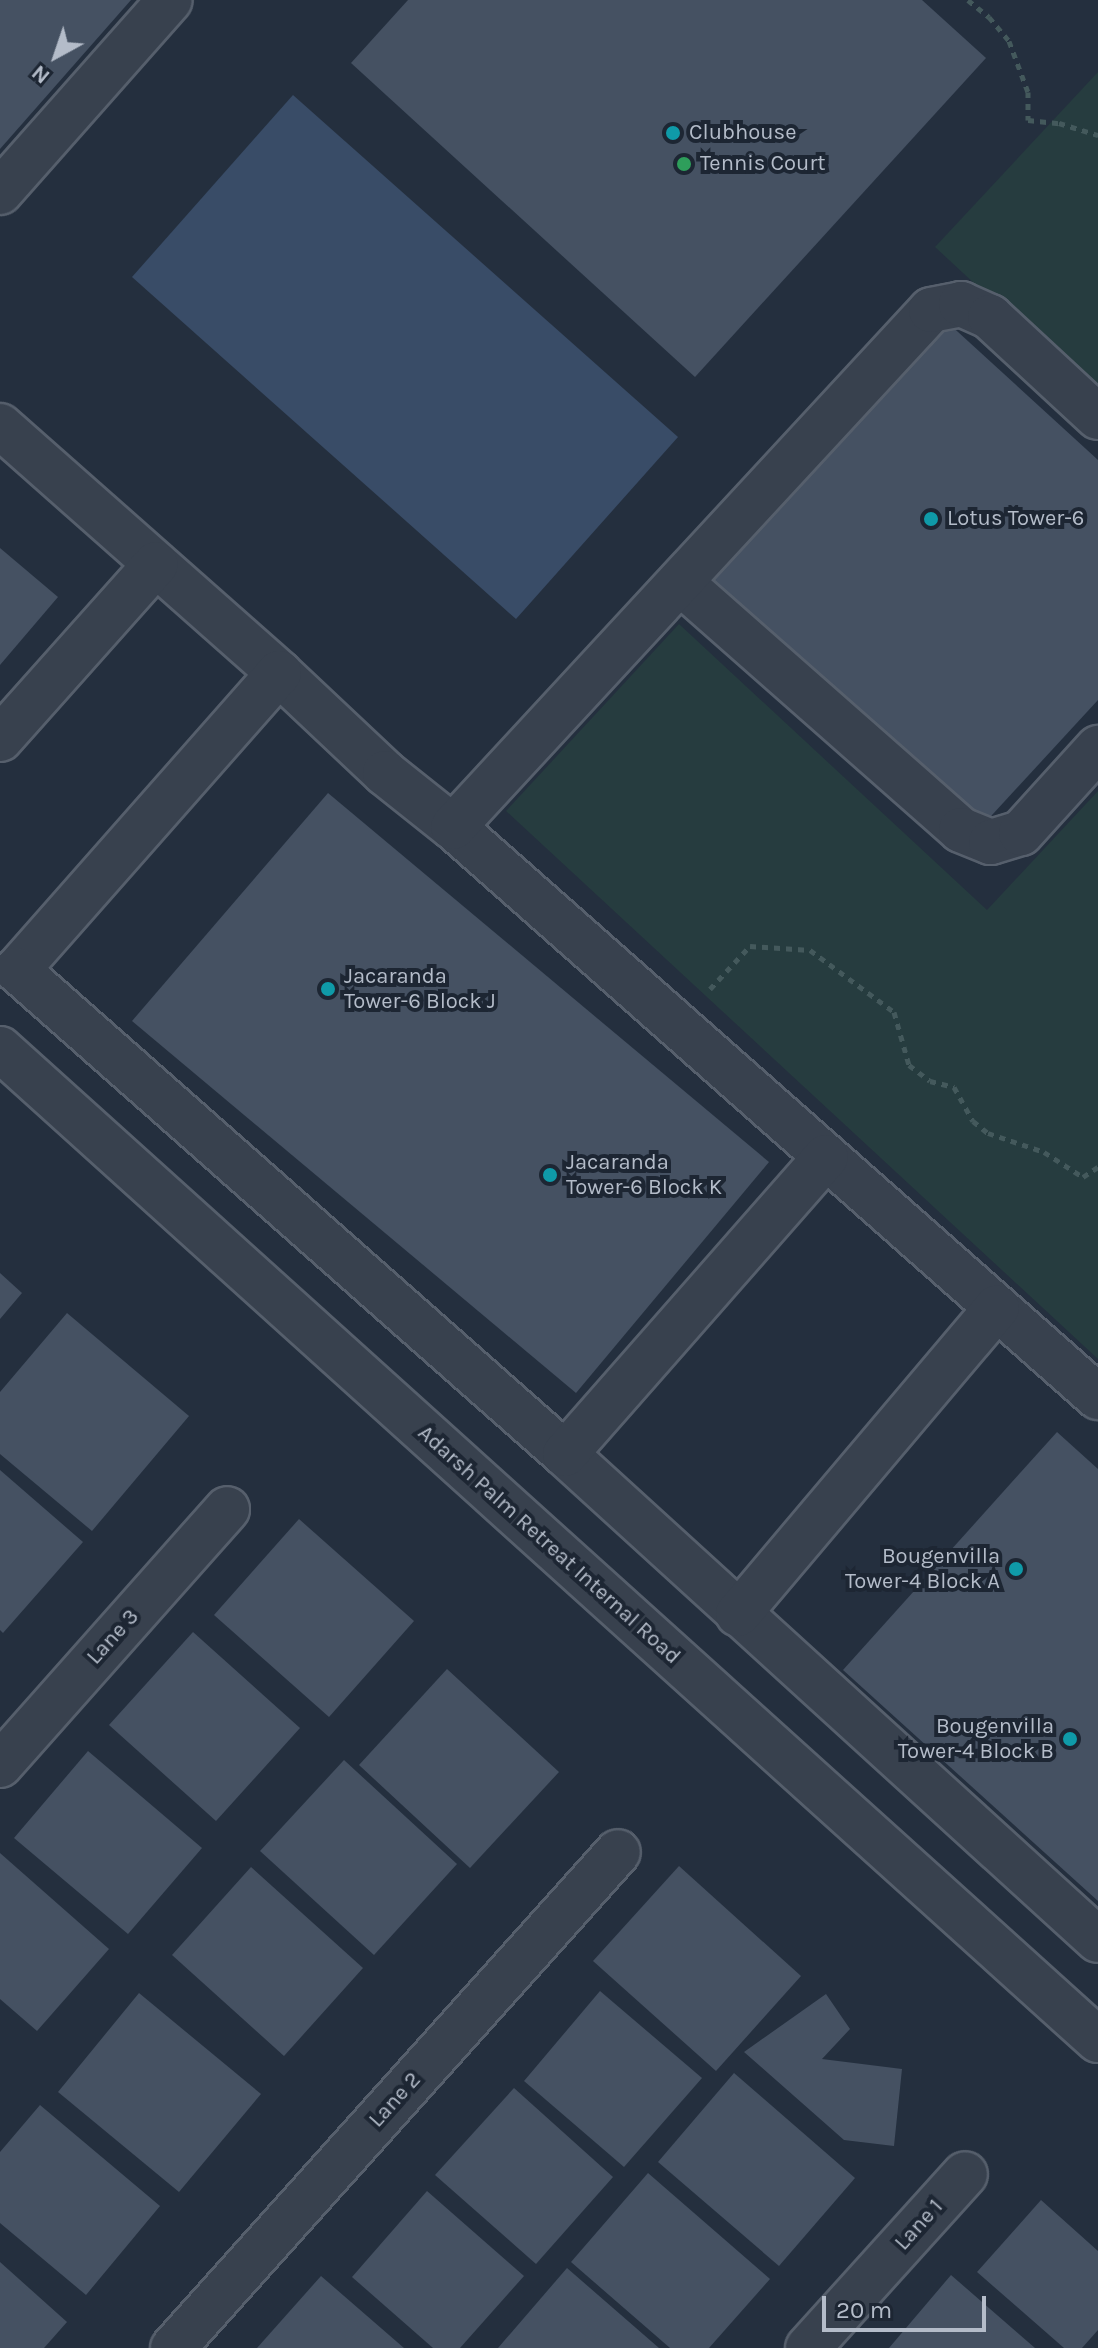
<!DOCTYPE html>
<style>
body{margin:0}
#map{position:relative;width:1098px;height:2348px;overflow:hidden;background:#242f3e;font-family:Karla,sans-serif}
div>[style]{position:absolute}
.green>*{inset:0;background:#263c3f}
.water>*{inset:0;background:#394c67}
.building>*{inset:0;background:#455162}
.path>*{height:5px;margin-top:-2.5px;transform-origin:0;background:repeating-linear-gradient(90deg,#44595c 0 6px,transparent 0 12px)}
.roads{filter:drop-shadow(2px 0 #565f6c) drop-shadow(-2px 0 #565f6c) drop-shadow(0 2px #565f6c) drop-shadow(0 -2px #565f6c)}
.minor>*{height:44px;margin:-22px;padding:0 22px;transform-origin:22px;border-radius:22px;background:#38414e}
.dots>*{width:22px;height:22px;translate:-50% -50%;box-sizing:border-box;border:4px solid #1d2633;border-radius:50%}
span{translate:-50% -50%;white-space:nowrap;text-align:center;line-height:1.15;-webkit-text-stroke:8px #1d2633;paint-order:stroke}
.poi-label{font-size:22px;color:#b4bcc9}
.left{translate:0 -50%;text-align:left}
.right{translate:-100% -50%;text-align:right}
.street-label{font-size:22px;color:#b4bcc9}
.north{position:absolute;left:16px;top:16px;width:80px;height:80px;-webkit-text-stroke:6px #1d2633;paint-order:stroke;rotate:220deg;font-size:22px;font-weight:700;line-height:32px;text-align:center;color:#b4bcc9}
.north::after{content:'';display:block;margin:auto;width:28px;height:36px;background:#b4bcc9;clip-path:polygon(50% 0,100% 100%,50% 72%,0 100%)}
.scale{position:absolute;left:822px;top:2296px;width:164px;height:36px;box-sizing:border-box;border:4px solid #b4bcc9;border-top:0;padding-left:10px;font-size:24px;line-height:28px;white-space:nowrap;color:#b4bcc9;-webkit-text-stroke:6px #1d2633;paint-order:stroke}
</style>
<div id="map">
<div class="green">
<i style="clip-path:polygon(1098px 72px,1098px 398px,935px 247px)"></i>
<i style="clip-path:polygon(679px 624px,987px 910px,1098px 791px,1098px 1359px,506px 811px)"></i>
</div>
<div class="water">
<i style="clip-path:polygon(293px 95px,678px 437px,516px 619px,132px 277px)"></i>
</div>
<div class="building">
<i style="clip-path:polygon(0 0,131px 0,0 149px)"></i>
<i style="clip-path:polygon(408px 0,922px 0,986px 58px,695px 377px,351px 63px)"></i>
<i style="clip-path:polygon(946px 321px,1098px 460px,1098px 700px,981px 827px,710px 578px)"></i>
<i style="clip-path:polygon(0 548px,58px 597px,0 665px)"></i>
<i style="clip-path:polygon(328px 793px,769px 1162px,576px 1393px,132px 1021px)"></i>
<i style="clip-path:polygon(0 1273px,22px 1293px,0 1319px)"></i>
<i style="clip-path:polygon(67px 1313px,189px 1416px,92px 1531px,0 1454px,0 1392px)"></i>
<i style="clip-path:polygon(1057px 1432px,1098px 1469px,1098px 1901px,843px 1670px)"></i>
<i style="clip-path:polygon(0 1470px,83px 1542px,3px 1633px,0 1630px)"></i>
<i style="clip-path:polygon(299px 1519px,414px 1621px,329px 1717px,214px 1615px)"></i>
<i style="clip-path:polygon(193px 1632px,300px 1728px,216px 1821px,109px 1725px)"></i>
<i style="clip-path:polygon(447px 1669px,559px 1772px,470px 1868px,359px 1765px)"></i>
<i style="clip-path:polygon(88px 1751px,202px 1848px,128px 1934px,14px 1838px)"></i>
<i style="clip-path:polygon(344px 1760px,457px 1864px,374px 1955px,260px 1851px)"></i>
<i style="clip-path:polygon(0 1853px,109px 1949px,37px 2031px,0 1999px)"></i>
<i style="clip-path:polygon(679px 1866px,801px 1976px,716px 2071px,593px 1961px)"></i>
<i style="clip-path:polygon(251px 1867px,363px 1968px,284px 2056px,172px 1955px)"></i>
<i style="clip-path:polygon(600px 1991px,702px 2078px,624px 2167px,524px 2081px)"></i>
<i style="clip-path:polygon(139px 1993px,261px 2094px,179px 2192px,58px 2092px)"></i>
<i style="clip-path:polygon(826px 1994px,850px 2029px,822px 2059px,902px 2069px,894px 2146px,844px 2140px,744px 2052px)"></i>
<i style="clip-path:polygon(734px 2073px,855px 2178px,779px 2266px,658px 2162px)"></i>
<i style="clip-path:polygon(514px 2088px,613px 2177px,536px 2264px,435px 2175px)"></i>
<i style="clip-path:polygon(40px 2105px,160px 2206px,86px 2295px,0 2223px,0 2152px)"></i>
<i style="clip-path:polygon(648px 2173px,770px 2279px,709px 2348px,670px 2348px,571px 2262px)"></i>
<i style="clip-path:polygon(427px 2191px,524px 2276px,460px 2348px,433px 2348px,352px 2277px)"></i>
<i style="clip-path:polygon(1041px 2200px,1098px 2251px,1098px 2330px,1082px 2348px,1064px 2348px,977px 2272px)"></i>
<i style="clip-path:polygon(0 2262px,67px 2322px,44px 2348px,0 2348px)"></i>
<i style="clip-path:polygon(567px 2268px,659px 2348px,498px 2348px)"></i>
<i style="clip-path:polygon(951px 2275px,1035px 2348px,889px 2348px)"></i>
<i style="clip-path:polygon(321px 2276px,404px 2348px,257px 2348px)"></i>
</div>
<div class="path">
<i style="left:968px;top:0;width:27px;rotate:39deg"></i>
<i style="left:989px;top:17px;width:31px;rotate:50deg"></i>
<i style="left:1009px;top:41px;width:54px;rotate:69.6deg"></i>
<i style="left:1028px;top:92px;width:28px;rotate:90deg"></i>
<i style="left:1028px;top:120px;width:31px;rotate:6deg"></i>
<i style="left:1059px;top:123px;width:41px;rotate:17.1deg"></i>
<i style="left:710px;top:989px;width:59px;rotate:-47.1deg"></i>
<i style="left:750px;top:946px;width:60px;rotate:3.8deg"></i>
<i style="left:810px;top:950px;width:104px;rotate:36.4deg"></i>
<i style="left:894px;top:1012px;width:55px;rotate:74.2deg"></i>
<i style="left:909px;top:1065px;width:26px;rotate:37deg"></i>
<i style="left:930px;top:1081px;width:25px;rotate:14deg"></i>
<i style="left:954px;top:1087px;width:39px;rotate:61deg"></i>
<i style="left:973px;top:1121px;width:19px;rotate:39deg"></i>
<i style="left:988px;top:1133px;width:59px;rotate:18.7deg"></i>
<i style="left:1044px;top:1152px;width:46px;rotate:32.7deg"></i>
<i style="left:1083px;top:1177px;width:18px;rotate:-34deg"></i>
</div>
<div class="roads">
<div class="minor">
<i style="left:0;top:192px;width:256px;rotate:-48.5deg"></i>
<i style="left:0;top:426px;width:373px;rotate:41.5deg"></i>
<i style="left:279px;top:673px;width:146px;rotate:43.3deg"></i>
<i style="left:385px;top:773px;width:87px;rotate:38.5deg"></i>
<i style="left:453px;top:827px;width:861px;rotate:41.47deg"></i>
<i style="left:681px;top:583px;width:373px;rotate:41.4deg"></i>
<i style="left:961px;top:830px;width:32px;rotate:22deg"></i>
<i style="left:991px;top:842px;width:31px;rotate:-17deg"></i>
<i style="left:1021px;top:833px;width:115px;rotate:-47.8deg"></i>
<i style="left:279px;top:673px;width:396px;rotate:131.4deg"></i>
<i style="left:17px;top:970px;width:731px;rotate:41.45deg"></i>
<i style="left:565px;top:1454px;width:721px;rotate:42.36deg"></i>
<i style="left:0;top:739px;width:234px;rotate:-48.3deg"></i>
<i style="left:453px;top:827px;width:704px;rotate:-47.24deg"></i>
<i style="left:931px;top:310px;width:31px;rotate:-11deg"></i>
<i style="left:961px;top:304px;width:32px;rotate:24deg"></i>
<i style="left:990px;top:317px;width:147px;rotate:42.8deg"></i>
<i style="left:0;top:1049px;width:1479px;rotate:42.07deg"></i>
<i style="left:565px;top:1454px;width:395px;rotate:-48.7deg"></i>
<i style="left:738px;top:1614px;width:401px;rotate:-49.8deg"></i>
<i style="left:0;top:1765px;width:342px;rotate:-48.4deg"></i>
<i style="left:173px;top:2348px;width:666px;rotate:-48.1deg"></i>
<i style="left:808px;top:2348px;width:234px;rotate:-47.9deg"></i>
</div>
</div>
<div class="dots">
<i style="left:673px;top:133px;background:#0f9aa8"></i>
<i style="left:684px;top:164px;background:#2e9e5b"></i>
<i style="left:931px;top:519px;background:#0f9aa8"></i>
<i style="left:328px;top:989px;background:#0f9aa8"></i>
<i style="left:550px;top:1175px;background:#0f9aa8"></i>
<i style="left:1016px;top:1569px;background:#0f9aa8"></i>
<i style="left:1070px;top:1739px;background:#0f9aa8"></i>
</div>
<div class="poi-label">
<span class="left" style="left:689px;top:133px">Clubhouse</span>
<span class="left" style="left:700px;top:164px">Tennis Court</span>
<span class="left" style="left:947px;top:519px">Lotus Tower-6</span>
<span class="left" style="left:344px;top:989px">Jacaranda<br>Tower-6 Block J</span>
<span class="left" style="left:566px;top:1175px">Jacaranda<br>Tower-6 Block K</span>
<span class="right" style="left:1000px;top:1569px">Bougenvilla<br>Tower-4 Block A</span>
<span class="right" style="left:1054px;top:1739px">Bougenvilla<br>Tower-4 Block B</span>
</div>
<div class="street-label">
<span style="left:549px;top:1545px;rotate:42deg">Adarsh Palm Retreat Internal Road</span>
<span style="left:113px;top:1637px;rotate:-48deg">Lane 3</span>
<span style="left:395px;top:2100px;rotate:-48deg">Lane 2</span>
<span style="left:919px;top:2225px;rotate:-48deg">Lane 1</span>
</div>
<div class="north">N</div>
<div class="scale">20 m</div>
</div>
